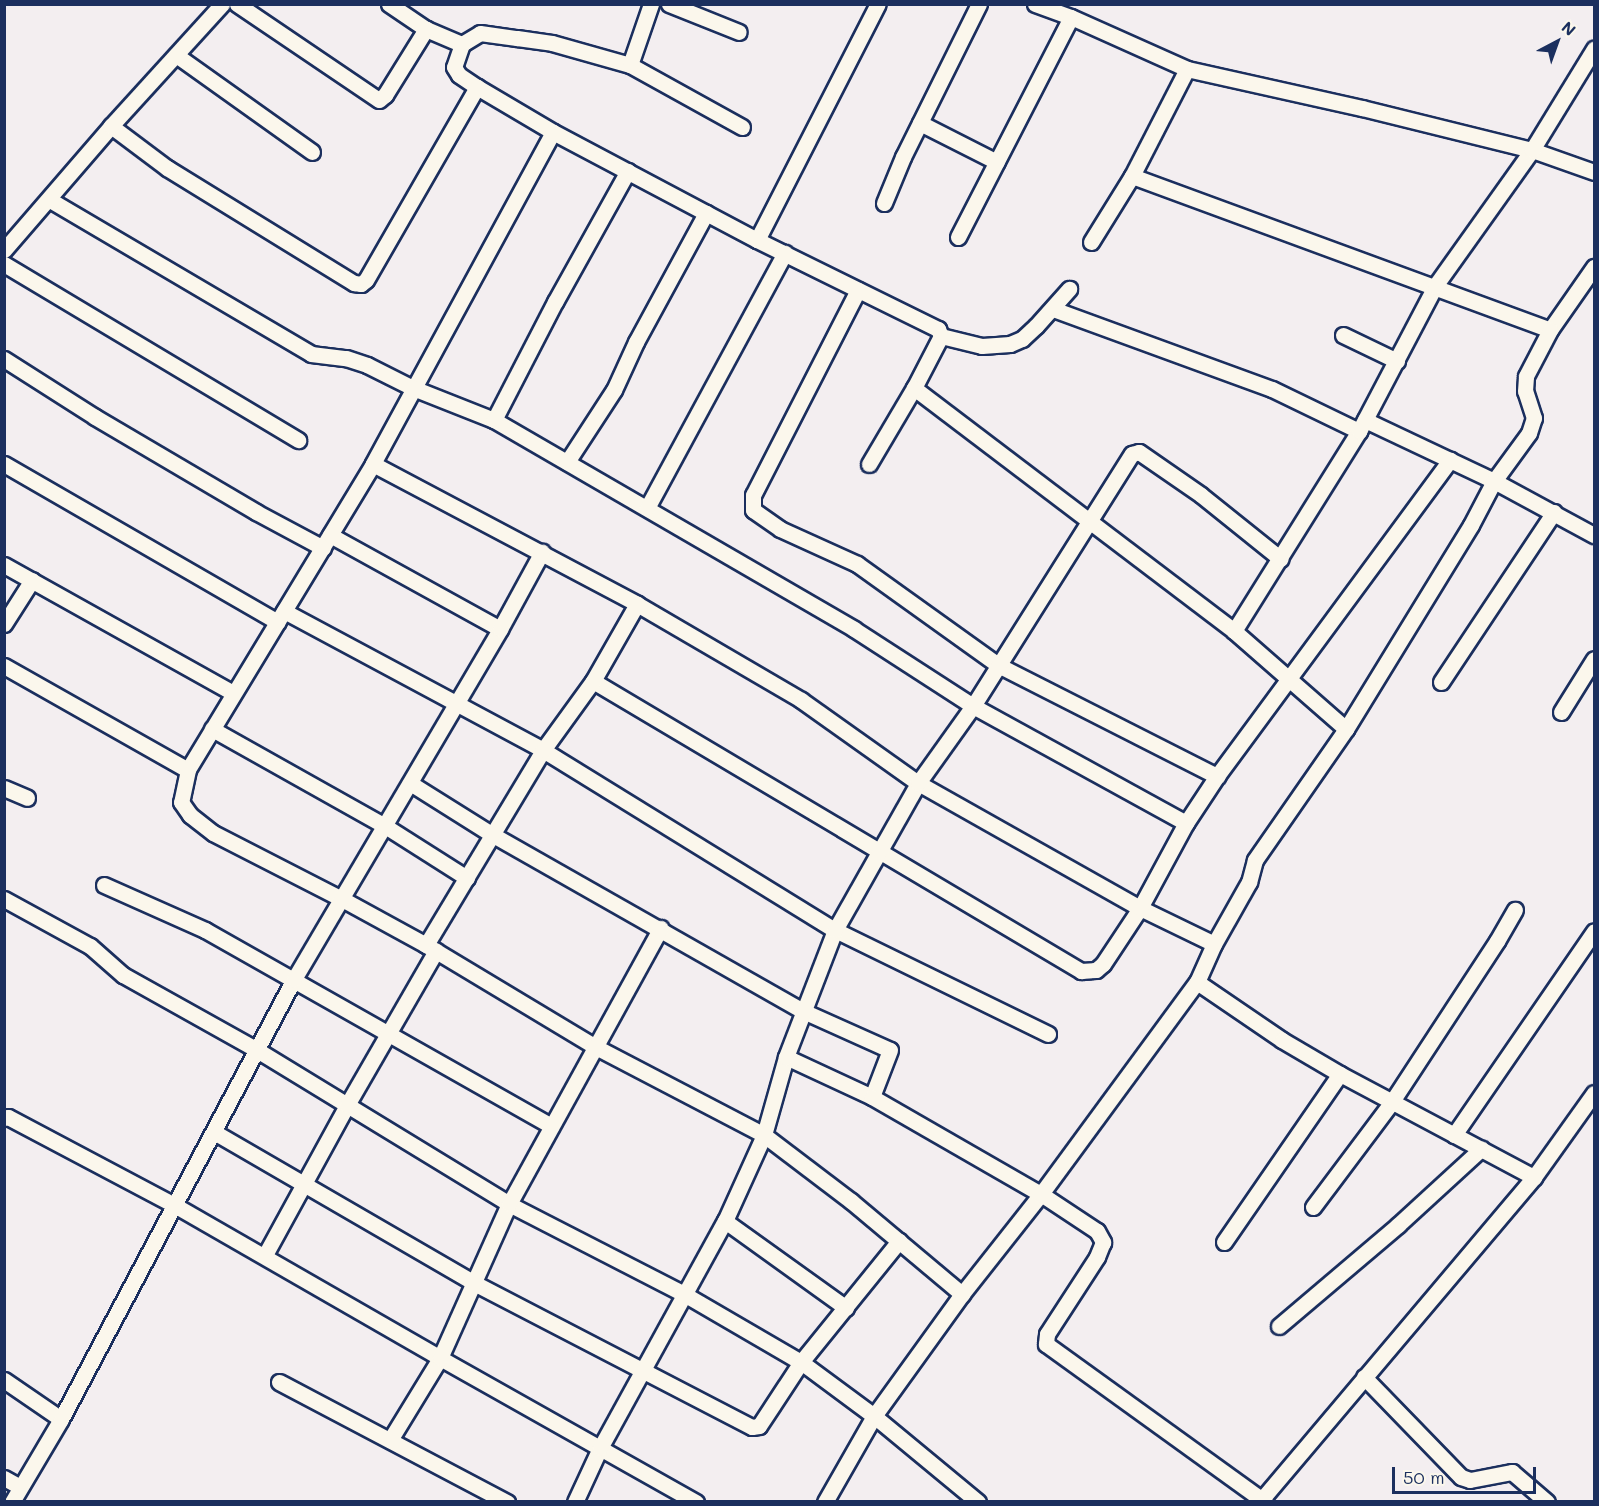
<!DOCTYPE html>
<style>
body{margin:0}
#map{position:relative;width:1599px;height:1506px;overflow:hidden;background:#f3eef0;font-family:Mali,sans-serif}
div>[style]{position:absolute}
.roads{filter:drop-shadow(2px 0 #1b2f5e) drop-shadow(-2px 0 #1b2f5e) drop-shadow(0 2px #1b2f5e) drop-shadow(0 -2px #1b2f5e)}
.minor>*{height:15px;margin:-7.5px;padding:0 7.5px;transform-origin:7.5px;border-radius:7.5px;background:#fbf7ec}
span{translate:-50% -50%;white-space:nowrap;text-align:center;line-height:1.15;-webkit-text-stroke:4.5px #fbf7ec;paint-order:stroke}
.frame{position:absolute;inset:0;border:6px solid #1b2f5e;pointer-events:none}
.north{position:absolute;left:1527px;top:12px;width:60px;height:60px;-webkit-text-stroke:4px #fbf7ec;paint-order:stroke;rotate:41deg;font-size:16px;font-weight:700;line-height:24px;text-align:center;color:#1b2f5e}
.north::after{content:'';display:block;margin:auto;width:21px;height:27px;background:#1b2f5e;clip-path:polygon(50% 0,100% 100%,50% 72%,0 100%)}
.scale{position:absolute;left:1392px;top:1467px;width:144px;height:27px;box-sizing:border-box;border:3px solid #1b2f5e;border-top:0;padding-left:8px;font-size:18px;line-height:21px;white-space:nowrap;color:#1b2f5e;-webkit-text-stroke:4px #fbf7ec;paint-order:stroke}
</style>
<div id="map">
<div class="roads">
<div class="minor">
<i style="left:237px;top:4px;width:171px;rotate:34.1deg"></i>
<i style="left:379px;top:100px;width:8px;rotate:-40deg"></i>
<i style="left:385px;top:95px;width:78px;rotate:-58.2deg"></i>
<i style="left:389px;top:4px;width:45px;rotate:34deg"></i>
<i style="left:426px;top:29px;width:39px;rotate:23deg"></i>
<i style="left:462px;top:44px;width:21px;rotate:-31deg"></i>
<i style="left:480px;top:33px;width:37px;rotate:8deg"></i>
<i style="left:517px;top:38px;width:35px;rotate:8deg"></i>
<i style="left:552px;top:43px;width:81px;rotate:15.8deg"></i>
<i style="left:630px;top:65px;width:128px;rotate:29deg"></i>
<i style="left:669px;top:4px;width:75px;rotate:21.8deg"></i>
<i style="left:1035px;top:4px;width:38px;rotate:20deg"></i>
<i style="left:1071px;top:17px;width:127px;rotate:24.1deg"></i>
<i style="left:1187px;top:69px;width:179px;rotate:12.6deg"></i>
<i style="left:1362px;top:108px;width:175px;rotate:13.9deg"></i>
<i style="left:1532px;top:150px;width:66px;rotate:19.5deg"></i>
<i style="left:462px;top:44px;width:24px;rotate:109deg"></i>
<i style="left:454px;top:67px;width:9px;rotate:58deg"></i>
<i style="left:459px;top:75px;width:22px;rotate:34deg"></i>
<i style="left:477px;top:87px;width:88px;rotate:30.6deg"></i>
<i style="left:553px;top:132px;width:231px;rotate:27.9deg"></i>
<i style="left:757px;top:240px;width:202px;rotate:26.2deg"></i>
<i style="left:938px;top:329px;width:8px;rotate:67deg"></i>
<i style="left:941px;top:336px;width:59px;rotate:117.4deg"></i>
<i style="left:914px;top:388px;width:402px;rotate:37.2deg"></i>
<i style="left:1234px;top:631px;width:149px;rotate:41.2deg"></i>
<i style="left:1346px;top:729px;width:160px;rotate:124.8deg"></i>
<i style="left:1255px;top:860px;width:23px;rotate:105deg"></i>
<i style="left:1249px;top:882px;width:71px;rotate:119.4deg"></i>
<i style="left:176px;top:55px;width:167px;rotate:35.5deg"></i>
<i style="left:630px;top:65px;width:65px;rotate:-71deg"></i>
<i style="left:920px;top:123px;width:86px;rotate:26.9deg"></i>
<i style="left:111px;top:126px;width:70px;rotate:36.9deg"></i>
<i style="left:167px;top:168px;width:220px;rotate:31.6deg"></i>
<i style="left:354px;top:283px;width:7px;rotate:8deg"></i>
<i style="left:361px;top:284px;width:6px;rotate:-39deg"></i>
<i style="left:366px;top:280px;width:223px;rotate:-60.1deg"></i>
<i style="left:553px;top:132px;width:378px;rotate:118.5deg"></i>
<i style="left:373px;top:464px;width:358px;rotate:121.2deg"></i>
<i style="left:188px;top:770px;width:33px;rotate:102deg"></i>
<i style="left:181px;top:802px;width:16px;rotate:55deg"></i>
<i style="left:190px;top:815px;width:29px;rotate:38deg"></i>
<i style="left:213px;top:833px;width:145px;rotate:27.1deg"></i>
<i style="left:342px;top:899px;width:96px;rotate:28.7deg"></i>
<i style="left:426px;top:945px;width:196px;rotate:31deg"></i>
<i style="left:594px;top:1046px;width:192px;rotate:27.6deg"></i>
<i style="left:764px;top:1135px;width:109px;rotate:37.2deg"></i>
<i style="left:851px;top:1201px;width:145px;rotate:40deg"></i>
<i style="left:1132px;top:176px;width:445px;rotate:20.2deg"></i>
<i style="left:1550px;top:330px;width:77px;rotate:-55.1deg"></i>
<i style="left:50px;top:200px;width:303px;rotate:30.5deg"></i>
<i style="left:311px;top:354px;width:35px;rotate:7deg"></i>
<i style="left:346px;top:358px;width:22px;rotate:18deg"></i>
<i style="left:367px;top:365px;width:51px;rotate:26.6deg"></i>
<i style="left:413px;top:388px;width:87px;rotate:21.6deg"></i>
<i style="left:494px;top:420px;width:416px;rotate:30.1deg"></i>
<i style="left:854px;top:629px;width:142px;rotate:32.9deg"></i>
<i style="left:973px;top:706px;width:243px;rotate:28.8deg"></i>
<i style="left:884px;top:203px;width:50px;rotate:-67.6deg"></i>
<i style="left:903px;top:157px;width:171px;rotate:-63.6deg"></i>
<i style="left:958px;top:237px;width:247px;rotate:-62.8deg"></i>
<i style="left:757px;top:240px;width:265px;rotate:-62.9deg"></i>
<i style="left:1091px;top:242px;width:78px;rotate:-58.2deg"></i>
<i style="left:1132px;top:176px;width:120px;rotate:-62.8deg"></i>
<i style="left:4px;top:250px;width:164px;rotate:-49.2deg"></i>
<i style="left:111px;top:126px;width:165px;rotate:-47.7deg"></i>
<i style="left:4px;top:264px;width:343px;rotate:30.9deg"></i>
<i style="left:858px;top:290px;width:230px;rotate:117.1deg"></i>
<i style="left:753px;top:495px;width:15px;rotate:90deg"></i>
<i style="left:753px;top:510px;width:33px;rotate:35deg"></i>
<i style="left:780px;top:529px;width:85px;rotate:24.4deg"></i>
<i style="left:857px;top:564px;width:173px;rotate:35.6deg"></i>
<i style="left:998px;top:665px;width:246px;rotate:26.9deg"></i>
<i style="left:1053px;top:309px;width:233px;rotate:20.1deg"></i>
<i style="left:1272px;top:389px;width:97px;rotate:25.8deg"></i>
<i style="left:1343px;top:335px;width:60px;rotate:25.7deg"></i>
<i style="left:941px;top:336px;width:42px;rotate:13.7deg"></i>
<i style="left:982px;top:346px;width:28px;rotate:-4deg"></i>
<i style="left:1010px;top:344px;width:13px;rotate:-23deg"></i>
<i style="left:1022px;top:339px;width:19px;rotate:-43deg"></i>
<i style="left:1036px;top:326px;width:50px;rotate:-48.3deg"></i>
<i style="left:4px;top:359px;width:108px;rotate:32.5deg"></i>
<i style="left:95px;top:417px;width:187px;rotate:30.5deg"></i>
<i style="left:256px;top:512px;width:76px;rotate:28.2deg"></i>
<i style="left:494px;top:420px;width:133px;rotate:-62.7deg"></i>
<i style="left:555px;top:302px;width:150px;rotate:-60.9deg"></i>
<i style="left:1365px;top:420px;width:143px;rotate:25.3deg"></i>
<i style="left:1494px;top:481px;width:114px;rotate:28.4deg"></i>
<i style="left:567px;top:462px;width:86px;rotate:-56.9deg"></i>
<i style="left:614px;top:390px;width:53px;rotate:-65.4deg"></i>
<i style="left:636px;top:342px;width:147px;rotate:-61.5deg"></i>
<i style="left:4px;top:464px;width:316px;rotate:30deg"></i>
<i style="left:373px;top:464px;width:299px;rotate:27.9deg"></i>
<i style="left:637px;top:604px;width:190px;rotate:30.3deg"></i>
<i style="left:801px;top:700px;width:143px;rotate:35.4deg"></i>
<i style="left:918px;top:783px;width:255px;rotate:29.4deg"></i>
<i style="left:1140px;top:908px;width:82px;rotate:25.9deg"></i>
<i style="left:1214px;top:944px;width:42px;rotate:114.1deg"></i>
<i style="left:1197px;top:982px;width:103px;rotate:34.3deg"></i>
<i style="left:1282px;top:1040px;width:67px;rotate:30.4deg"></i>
<i style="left:1340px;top:1074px;width:220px;rotate:28deg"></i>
<i style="left:869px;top:464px;width:88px;rotate:-59.4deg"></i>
<i style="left:647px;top:508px;width:290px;rotate:-61.6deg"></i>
<i style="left:330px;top:535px;width:194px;rotate:28.9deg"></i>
<i style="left:4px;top:565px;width:262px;rotate:29.2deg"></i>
<i style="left:284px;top:611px;width:294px;rotate:28.2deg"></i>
<i style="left:543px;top:750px;width:343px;rotate:31.7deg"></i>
<i style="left:835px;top:930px;width:237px;rotate:26deg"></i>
<i style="left:4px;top:624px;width:52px;rotate:-57.5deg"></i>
<i style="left:1234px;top:631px;width:236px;rotate:-58deg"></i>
<i style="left:1359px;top:431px;width:164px;rotate:-62.3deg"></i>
<i style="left:1435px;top:286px;width:167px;rotate:-54.5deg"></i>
<i style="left:1532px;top:150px;width:119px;rotate:-58.5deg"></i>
<i style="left:4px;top:666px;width:211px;rotate:29.5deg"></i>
<i style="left:593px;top:681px;width:568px;rotate:30.72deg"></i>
<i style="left:1081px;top:971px;width:15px;rotate:-4deg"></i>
<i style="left:1096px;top:970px;width:9px;rotate:-41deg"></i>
<i style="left:1103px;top:964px;width:67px;rotate:-56.5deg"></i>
<i style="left:1140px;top:908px;width:97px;rotate:-61.6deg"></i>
<i style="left:1186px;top:823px;width:56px;rotate:-56.6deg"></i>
<i style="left:1217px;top:776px;width:393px;rotate:-53.6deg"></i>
<i style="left:1441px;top:682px;width:204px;rotate:-56.4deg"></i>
<i style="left:1561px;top:712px;width:62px;rotate:-58.1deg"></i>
<i style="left:212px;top:729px;width:198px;rotate:29.3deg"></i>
<i style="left:385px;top:826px;width:97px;rotate:32.4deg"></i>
<i style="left:1346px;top:729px;width:239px;rotate:-58.5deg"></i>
<i style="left:1471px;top:525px;width:50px;rotate:-62.4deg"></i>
<i style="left:1494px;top:481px;width:59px;rotate:-53.9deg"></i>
<i style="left:1529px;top:433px;width:16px;rotate:-72deg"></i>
<i style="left:1534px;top:418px;width:28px;rotate:-108deg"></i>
<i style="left:1525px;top:391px;width:15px;rotate:-86deg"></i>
<i style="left:1526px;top:376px;width:52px;rotate:-62.4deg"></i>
<i style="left:410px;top:783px;width:98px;rotate:32.1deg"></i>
<i style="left:493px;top:835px;width:356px;rotate:29.6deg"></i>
<i style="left:803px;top:1011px;width:95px;rotate:24.1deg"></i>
<i style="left:890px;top:1050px;width:50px;rotate:111deg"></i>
<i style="left:4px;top:788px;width:25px;rotate:23deg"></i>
<i style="left:104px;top:885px;width:111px;rotate:24deg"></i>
<i style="left:205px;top:930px;width:398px;rotate:29.5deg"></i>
<i style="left:4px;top:899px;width:98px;rotate:28.7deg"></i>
<i style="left:90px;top:946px;width:44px;rotate:41.3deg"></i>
<i style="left:123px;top:975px;width:154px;rotate:29.2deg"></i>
<i style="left:257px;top:1050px;width:295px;rotate:31.4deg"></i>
<i style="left:509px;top:1204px;width:197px;rotate:27.2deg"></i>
<i style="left:684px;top:1294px;width:135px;rotate:30.2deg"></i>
<i style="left:801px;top:1362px;width:91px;rotate:36.5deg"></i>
<i style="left:874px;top:1416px;width:150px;rotate:-54.2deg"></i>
<i style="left:962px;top:1294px;width:127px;rotate:-51.7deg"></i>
<i style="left:1041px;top:1194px;width:263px;rotate:-53.7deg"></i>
<i style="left:426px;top:945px;width:227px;rotate:-59deg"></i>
<i style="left:543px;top:750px;width:85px;rotate:-54.1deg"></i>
<i style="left:593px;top:681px;width:89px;rotate:-60.3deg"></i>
<i style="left:786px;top:1057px;width:95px;rotate:24.9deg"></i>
<i style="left:872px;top:1097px;width:195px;rotate:29.9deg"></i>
<i style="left:1041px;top:1194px;width:67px;rotate:33.5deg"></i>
<i style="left:1097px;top:1231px;width:13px;rotate:61deg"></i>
<i style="left:1103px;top:1242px;width:16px;rotate:112deg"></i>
<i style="left:1097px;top:1257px;width:92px;rotate:123deg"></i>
<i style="left:1047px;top:1334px;width:10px;rotate:96deg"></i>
<i style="left:1046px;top:1344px;width:270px;rotate:35.8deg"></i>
<i style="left:4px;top:1118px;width:4px;rotate:-14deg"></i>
<i style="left:8px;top:1117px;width:190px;rotate:27.9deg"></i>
<i style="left:176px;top:1206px;width:305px;rotate:29.9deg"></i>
<i style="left:440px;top:1358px;width:294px;rotate:29.4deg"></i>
<i style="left:214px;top:1132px;width:301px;rotate:30.1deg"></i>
<i style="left:474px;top:1283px;width:313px;rotate:27.4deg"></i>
<i style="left:752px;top:1427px;width:7px;rotate:-8deg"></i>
<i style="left:759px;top:1426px;width:77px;rotate:-56.7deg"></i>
<i style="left:801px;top:1362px;width:156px;rotate:-51deg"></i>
<i style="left:1454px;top:1135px;width:247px;rotate:-55.5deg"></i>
<i style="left:1313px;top:1207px;width:130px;rotate:-53.1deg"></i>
<i style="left:1391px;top:1103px;width:194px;rotate:-56.8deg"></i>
<i style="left:1497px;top:941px;width:36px;rotate:-60deg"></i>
<i style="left:725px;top:1221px;width:149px;rotate:35.7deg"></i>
<i style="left:1224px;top:1242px;width:204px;rotate:-55.4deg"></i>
<i style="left:265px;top:1255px;width:171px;rotate:-61.3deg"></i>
<i style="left:347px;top:1105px;width:178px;rotate:-60deg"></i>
<i style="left:1279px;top:1326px;width:156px;rotate:-40.3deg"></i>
<i style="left:1398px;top:1225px;width:113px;rotate:-42.5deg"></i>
<i style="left:1364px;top:1377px;width:139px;rotate:45.9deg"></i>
<i style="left:1461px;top:1477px;width:9px;rotate:18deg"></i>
<i style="left:1470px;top:1480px;width:43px;rotate:-10.8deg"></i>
<i style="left:1512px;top:1472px;width:46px;rotate:40.6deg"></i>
<i style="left:4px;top:1380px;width:69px;rotate:34.4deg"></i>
<i style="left:279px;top:1382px;width:258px;rotate:27.8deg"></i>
<i style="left:390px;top:1440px;width:96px;rotate:-58.6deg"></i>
<i style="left:440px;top:1358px;width:169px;rotate:-65.9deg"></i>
<i style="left:509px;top:1204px;width:315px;rotate:-61.2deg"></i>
<i style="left:4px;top:1478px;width:18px;rotate:29deg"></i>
<i style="left:1262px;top:1499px;width:422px;rotate:-49.8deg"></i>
<i style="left:1534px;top:1177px;width:103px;rotate:-54.5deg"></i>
<i style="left:12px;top:1502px;width:96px;rotate:-59.4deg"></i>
<i style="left:61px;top:1419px;width:498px;rotate:-62.1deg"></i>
<i style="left:294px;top:979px;width:406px;rotate:-59.5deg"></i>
<i style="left:500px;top:629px;width:88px;rotate:-61.4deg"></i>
<i style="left:575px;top:1502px;width:60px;rotate:-65.2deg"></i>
<i style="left:600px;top:1448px;width:259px;rotate:-61.2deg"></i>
<i style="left:725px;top:1221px;width:94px;rotate:-65.6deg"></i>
<i style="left:764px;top:1135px;width:81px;rotate:-74.2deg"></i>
<i style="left:786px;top:1057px;width:136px;rotate:-68.9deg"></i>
<i style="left:835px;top:930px;width:169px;rotate:-60.5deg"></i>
<i style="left:918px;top:783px;width:95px;rotate:-54.5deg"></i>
<i style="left:973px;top:706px;width:298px;rotate:-57.8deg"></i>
<i style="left:1132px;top:454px;width:7px;rotate:-16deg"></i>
<i style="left:1139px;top:452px;width:75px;rotate:34.7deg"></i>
<i style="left:1201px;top:495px;width:102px;rotate:38.7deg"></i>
<i style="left:825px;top:1502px;width:99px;rotate:-60.3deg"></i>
<i style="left:874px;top:1416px;width:135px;rotate:39.6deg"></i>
</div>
</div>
<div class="frame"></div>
<div class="north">N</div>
<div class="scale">50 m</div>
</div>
